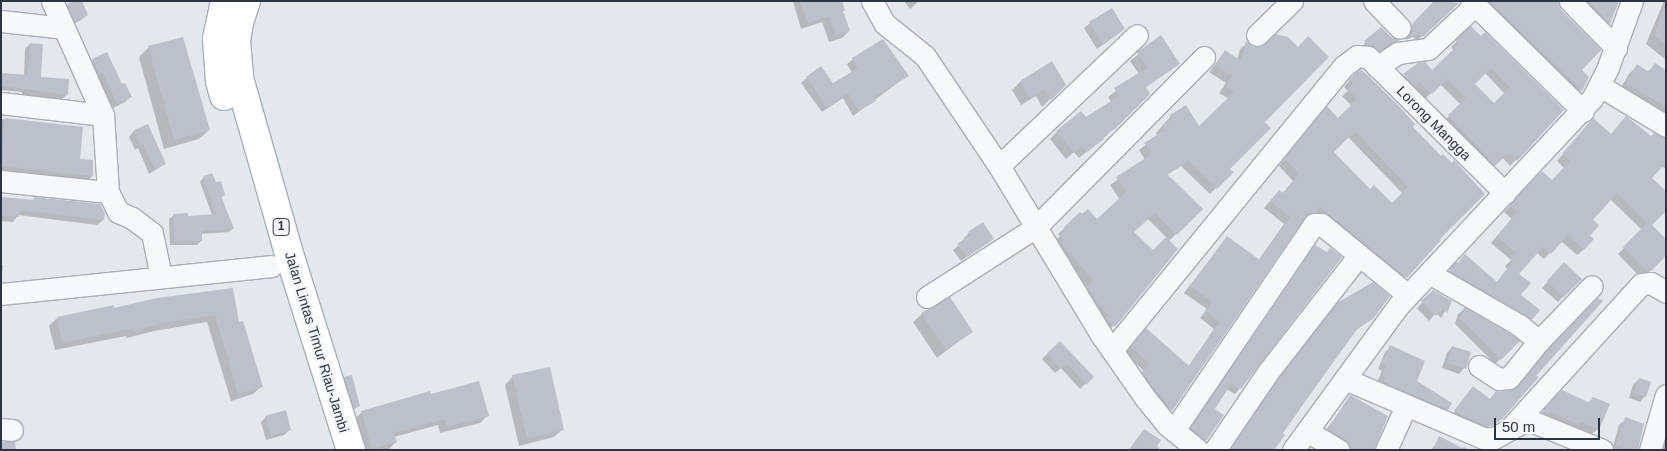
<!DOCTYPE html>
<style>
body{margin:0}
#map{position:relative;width:1667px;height:451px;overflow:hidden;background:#e4e7ec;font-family:Arial,sans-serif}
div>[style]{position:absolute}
.shadow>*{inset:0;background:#0003}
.building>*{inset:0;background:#bbc0ca}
.roads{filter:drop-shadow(1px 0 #a9aeb7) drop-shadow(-1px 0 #a9aeb7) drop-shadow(0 1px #a9aeb7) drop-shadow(0 -1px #a9aeb7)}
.minor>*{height:21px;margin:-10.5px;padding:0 10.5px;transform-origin:10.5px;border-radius:10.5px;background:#f7f8fa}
.highway>*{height:28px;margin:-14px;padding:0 14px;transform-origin:14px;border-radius:14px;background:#fff}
span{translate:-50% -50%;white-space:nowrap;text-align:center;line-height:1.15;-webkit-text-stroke:5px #f4f6f9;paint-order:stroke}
.shield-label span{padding:1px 4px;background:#f4f6f9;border:1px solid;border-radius:4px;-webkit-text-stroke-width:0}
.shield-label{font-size:12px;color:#2b3445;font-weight:700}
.street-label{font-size:14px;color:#2b3445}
.frame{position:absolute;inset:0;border:2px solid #2b3445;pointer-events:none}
.scale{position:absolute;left:1494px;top:418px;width:106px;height:22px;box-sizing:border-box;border:2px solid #2b3445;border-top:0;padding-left:6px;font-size:15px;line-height:18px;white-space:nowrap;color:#2b3445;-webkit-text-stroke:4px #f4f6f9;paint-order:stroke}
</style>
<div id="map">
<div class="shadow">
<i style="clip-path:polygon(793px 1px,841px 1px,844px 10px,842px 12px,849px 31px,842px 38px,829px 42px,822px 22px,801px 29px)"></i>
<i style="clip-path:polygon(904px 1px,919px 1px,910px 9px)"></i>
<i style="clip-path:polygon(1435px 1px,1457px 3px,1417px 41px,1413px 37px,1406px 40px,1407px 30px)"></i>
<i style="clip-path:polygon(1474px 1px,1557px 1px,1580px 70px,1588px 77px,1581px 90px,1575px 96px)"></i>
<i style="clip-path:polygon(1575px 1px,1617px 1px,1609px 24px,1603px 30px)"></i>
<i style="clip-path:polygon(1664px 1px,1666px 1px,1666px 60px,1646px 44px)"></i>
<i style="clip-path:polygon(68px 5px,87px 15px,81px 20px,69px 26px,62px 11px)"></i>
<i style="clip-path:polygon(1090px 23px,1123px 29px,1097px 49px,1084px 28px)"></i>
<i style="clip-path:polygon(1381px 28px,1391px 38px,1398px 41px,1393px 45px,1372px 55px,1360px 48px)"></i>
<i style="clip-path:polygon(evenodd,1471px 28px,1563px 110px,1510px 166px,1502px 157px,1489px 171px,1444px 121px,1461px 105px,1440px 84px,1425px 99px,1413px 86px,1408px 91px,1398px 81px,1419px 64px,1432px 71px,1454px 50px,1451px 47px,1471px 28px,1485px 73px,1505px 94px,1494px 105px,1473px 84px,1485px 73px)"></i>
<i style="clip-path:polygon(1160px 37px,1178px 63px,1145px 88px,1149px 93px,1107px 135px,1079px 158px,1074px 152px,1066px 159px,1050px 139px,1057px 132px,1086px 119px,1112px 103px,1108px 97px,1139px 74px,1130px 61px)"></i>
<i style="clip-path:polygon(evenodd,1247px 43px,1263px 122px,1229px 169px,1232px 172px,1210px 194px,1181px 166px,1167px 175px,1201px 209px,1169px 241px,1177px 249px,1107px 333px,1081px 295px,1088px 288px,1054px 250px,1053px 243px,1060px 236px,1058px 234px,1080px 214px,1097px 221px,1120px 200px,1110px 185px,1145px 160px,1139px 150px,1158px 136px,1156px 133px,1171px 116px,1199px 128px,1229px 99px,1219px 93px,1226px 83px,1209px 72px,1225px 52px,1237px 60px,1240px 49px,1247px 43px,1148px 219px,1167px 238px,1153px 252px,1133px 232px,1148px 219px)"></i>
<i style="clip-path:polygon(30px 44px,39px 78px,67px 95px,62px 99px,22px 95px,22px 92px,1px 90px,1px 73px,24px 76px,25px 49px)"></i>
<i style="clip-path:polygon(149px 47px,209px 130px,199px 139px,164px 149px,139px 57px)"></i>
<i style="clip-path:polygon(853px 59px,907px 76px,853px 116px,843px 98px,822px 112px,801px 83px,807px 78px,833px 85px,852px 73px,847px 64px)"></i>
<i style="clip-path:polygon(93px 60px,121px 86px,130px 97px,125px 102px,111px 109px,87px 66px)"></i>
<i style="clip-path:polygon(1051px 63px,1065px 85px,1042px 107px,1036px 96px,1021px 105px,1012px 90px,1020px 82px)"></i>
<i style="clip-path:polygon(1655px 65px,1666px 71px,1666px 120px,1619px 91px,1629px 74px,1637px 66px,1647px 72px)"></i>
<i style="clip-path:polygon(evenodd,1350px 80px,1411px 127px,1441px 157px,1438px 239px,1399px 283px,1314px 213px,1310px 217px,1303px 218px,1165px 416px,1137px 379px,1144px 371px,1125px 354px,1140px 336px,1188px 367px,1214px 329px,1200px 318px,1207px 309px,1184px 293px,1227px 238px,1258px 261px,1284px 224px,1264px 208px,1273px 198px,1282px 194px,1293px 181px,1279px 166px,1321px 114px,1338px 119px,1352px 106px,1342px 96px,1348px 91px,1344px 87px,1350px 80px,1348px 137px,1403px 194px,1392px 205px,1370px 190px,1332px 152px,1348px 137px)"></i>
<i style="clip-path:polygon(1px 119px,26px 121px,78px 160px,92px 176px,87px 181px,1px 171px)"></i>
<i style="clip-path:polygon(147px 126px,165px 164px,149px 174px,138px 148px,135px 150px,129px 137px,134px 131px)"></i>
<i style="clip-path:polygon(1587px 126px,1610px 135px,1666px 140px,1666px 169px,1661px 166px,1651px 178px,1650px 225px,1666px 255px,1644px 277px,1640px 277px,1618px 254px,1642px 230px,1610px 199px,1591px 220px,1584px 249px,1577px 255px,1561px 241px,1544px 259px,1536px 252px,1517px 274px,1520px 296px,1531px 319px,1525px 325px,1444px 277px,1456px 264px,1496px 283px,1507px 269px,1505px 266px,1511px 260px,1491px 243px,1512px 219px,1504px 212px,1542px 173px,1552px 181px,1564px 168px,1557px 161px)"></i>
<i style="clip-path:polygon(204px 177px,224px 195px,221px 198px,233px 228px,229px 232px,201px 234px,201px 241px,197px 245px,170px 245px,169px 219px,174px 215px,187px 217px,212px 215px,200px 182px)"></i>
<i style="clip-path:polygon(35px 198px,104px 214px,103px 220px,97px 225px,18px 215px,13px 222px,1px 221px,1px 199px,32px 201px)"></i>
<i style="clip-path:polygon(969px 233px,992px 239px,961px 261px,953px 250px,965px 240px,964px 238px)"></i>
<i style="clip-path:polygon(1315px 246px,1240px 388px,1235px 394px,1226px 389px,1213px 409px,1205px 440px,1200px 445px,1186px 434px)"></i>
<i style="clip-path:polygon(1px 265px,3px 265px,1px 282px)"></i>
<i style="clip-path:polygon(1559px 269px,1580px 279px,1558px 302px,1542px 288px)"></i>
<i style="clip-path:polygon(232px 289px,238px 324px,261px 387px,253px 394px,231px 401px,207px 322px,154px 331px,127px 338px,126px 336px,55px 350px,49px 326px,57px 318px)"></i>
<i style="clip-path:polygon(1433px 291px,1451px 301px,1441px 318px,1436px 313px,1429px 321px,1417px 308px)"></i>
<i style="clip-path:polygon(950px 299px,972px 331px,937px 358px,913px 322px,922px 314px)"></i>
<i style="clip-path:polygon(1464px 309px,1518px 342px,1495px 364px,1455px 324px,1458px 314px)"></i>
<i style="clip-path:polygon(1331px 311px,1372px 318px,1354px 332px,1271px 450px,1229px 450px,1272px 387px)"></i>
<i style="clip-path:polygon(1060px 342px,1092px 377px,1080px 389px,1061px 368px,1055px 373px,1042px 359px)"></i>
<i style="clip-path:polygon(1391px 347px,1415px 381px,1447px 409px,1442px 414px,1377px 382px,1382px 371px,1378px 369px,1385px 352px)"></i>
<i style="clip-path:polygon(1452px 347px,1464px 368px,1459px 374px,1442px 368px,1447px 353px)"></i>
<i style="clip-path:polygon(513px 376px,563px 429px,554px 437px,519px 446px,505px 385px)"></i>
<i style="clip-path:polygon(1534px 376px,1501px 419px,1485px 429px,1451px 416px,1473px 388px,1489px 400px,1496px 392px,1515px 390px)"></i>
<i style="clip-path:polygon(345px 378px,359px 406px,349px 413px,339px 384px)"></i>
<i style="clip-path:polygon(1639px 379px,1645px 396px,1640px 402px,1629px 398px,1633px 385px)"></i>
<i style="clip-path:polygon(430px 396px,487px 416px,480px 423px,440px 433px,438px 425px,394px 437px,396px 442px,389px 449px,363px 450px,355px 419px,362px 412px)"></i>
<i style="clip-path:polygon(1351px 397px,1374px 450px,1345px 450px,1323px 434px)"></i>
<i style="clip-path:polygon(1557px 397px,1588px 403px,1593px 398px,1598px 429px,1592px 434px,1575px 427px,1572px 430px,1538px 417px)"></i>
<i style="clip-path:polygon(266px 417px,290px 430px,284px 435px,266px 440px,261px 422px)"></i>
<i style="clip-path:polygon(1626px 419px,1637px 450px,1612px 450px,1619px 425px)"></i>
<i style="clip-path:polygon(1666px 428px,1666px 450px,1659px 450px)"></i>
<i style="clip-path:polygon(1144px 431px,1160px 450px,1129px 450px,1138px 437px)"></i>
<i style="clip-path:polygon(1440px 438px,1462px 449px,1464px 447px,1470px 450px,1431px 450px)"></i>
</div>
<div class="building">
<i style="clip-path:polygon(74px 1px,82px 1px,88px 15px,75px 21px,67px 4px)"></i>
<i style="clip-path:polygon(800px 1px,842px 1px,845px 11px,843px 11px,850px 31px,836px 36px,829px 16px,808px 23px)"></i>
<i style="clip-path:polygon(1434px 1px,1459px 3px,1423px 37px,1419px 33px,1409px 37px,1412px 31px,1412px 24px)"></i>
<i style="clip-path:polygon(1489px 1px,1558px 1px,1561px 10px,1601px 50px,1582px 70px,1589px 77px,1582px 91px)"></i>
<i style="clip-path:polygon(1588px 1px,1619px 1px,1610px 24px)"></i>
<i style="clip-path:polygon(1665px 7px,1666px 7px,1666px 45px,1654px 35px)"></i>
<i style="clip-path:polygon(1112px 8px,1125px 29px,1103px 45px,1089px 22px)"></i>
<i style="clip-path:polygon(evenodd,1471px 26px,1481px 36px,1485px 32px,1564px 110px,1517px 161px,1509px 153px,1495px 166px,1448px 115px,1466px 98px,1447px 79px,1432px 94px,1419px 82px,1415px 86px,1403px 74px,1418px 63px,1425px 62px,1432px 70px,1459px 44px,1455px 40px,1471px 26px,1491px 68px,1510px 87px,1494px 103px,1475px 84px,1491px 68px)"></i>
<i style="clip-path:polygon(1381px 27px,1391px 37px,1400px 40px,1378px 50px,1367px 44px,1364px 41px)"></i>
<i style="clip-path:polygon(1276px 34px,1288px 37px,1298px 47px,1308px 36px,1329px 57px,1265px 122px,1271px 128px,1230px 169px,1234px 172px,1217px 189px,1189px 161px,1167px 174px,1203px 209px,1177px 235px,1155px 213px,1134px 232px,1153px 250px,1166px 237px,1178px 249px,1115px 327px,1105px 318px,1109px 315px,1097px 303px,1087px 287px,1093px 280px,1060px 242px,1063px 240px,1059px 235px,1066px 229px,1064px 227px,1080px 212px,1082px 214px,1088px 209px,1097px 219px,1126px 192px,1116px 177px,1152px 154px,1144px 143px,1165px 130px,1162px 125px,1172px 119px,1170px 115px,1186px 105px,1199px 126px,1234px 92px,1225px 86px,1232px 76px,1215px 65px,1225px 50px,1241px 61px,1246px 41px,1253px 47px,1260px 47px)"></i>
<i style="clip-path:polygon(1161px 35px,1180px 64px,1146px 87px,1150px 94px,1116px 128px,1102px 137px,1104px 139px,1087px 152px,1082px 146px,1074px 153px,1056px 131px,1081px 111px,1086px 117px,1119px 96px,1114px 88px,1147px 68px,1137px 52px)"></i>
<i style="clip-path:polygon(183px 37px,210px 130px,174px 140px,148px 46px)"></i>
<i style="clip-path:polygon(883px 39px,909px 76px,874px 97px,876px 101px,859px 111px,848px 93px,828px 108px,806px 77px,821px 66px,833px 83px,858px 68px,852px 58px)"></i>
<i style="clip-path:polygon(30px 43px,43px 44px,41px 77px,69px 79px,68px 95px,1px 86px,1px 73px,28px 75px)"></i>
<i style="clip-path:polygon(107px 52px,122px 84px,125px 83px,132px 97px,117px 104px,103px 73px,99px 75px,92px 59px)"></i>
<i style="clip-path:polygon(1052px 61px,1066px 85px,1051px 100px,1044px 89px,1030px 98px,1020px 81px)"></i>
<i style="clip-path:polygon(1655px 63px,1666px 70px,1666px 107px,1626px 83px,1637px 64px,1649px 72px)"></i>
<i style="clip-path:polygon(evenodd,1361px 69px,1397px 104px,1415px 124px,1413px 127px,1441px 156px,1443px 154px,1452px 163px,1454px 160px,1485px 194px,1440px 239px,1441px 240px,1407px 278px,1320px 207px,1317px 212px,1308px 213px,1172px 411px,1165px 402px,1166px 400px,1155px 390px,1142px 372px,1150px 364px,1131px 347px,1146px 328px,1189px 366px,1220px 322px,1205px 311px,1212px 302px,1190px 286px,1227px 236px,1260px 260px,1290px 217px,1270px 201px,1279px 190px,1283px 193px,1299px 173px,1284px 159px,1327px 106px,1338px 118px,1357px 99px,1348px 89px,1353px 84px,1349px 79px,1361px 69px,1355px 131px,1408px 187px,1392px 203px,1374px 185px,1370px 189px,1334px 152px,1355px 131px)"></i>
<i style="clip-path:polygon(1626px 116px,1651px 136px,1654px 133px,1666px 138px,1666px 163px,1652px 178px,1666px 191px,1666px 211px,1652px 225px,1666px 239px,1666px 256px,1651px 271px,1646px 271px,1623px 247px,1647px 223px,1617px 193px,1593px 220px,1599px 225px,1590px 236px,1594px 239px,1584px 250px,1568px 235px,1551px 254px,1543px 247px,1519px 274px,1531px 283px,1521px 295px,1540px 310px,1532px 320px,1449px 270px,1456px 262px,1458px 263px,1465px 254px,1497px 282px,1513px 262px,1510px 259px,1516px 253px,1497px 236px,1517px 212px,1509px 205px,1542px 171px,1552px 180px,1570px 161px,1562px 154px,1593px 118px,1611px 134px)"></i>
<i style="clip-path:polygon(5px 118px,83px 127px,80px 159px,93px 160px,93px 176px,1px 166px)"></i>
<i style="clip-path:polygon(148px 124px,166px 164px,155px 169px,143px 144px,140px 145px,134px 130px)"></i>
<i style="clip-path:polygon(212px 173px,216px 182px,221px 181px,225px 195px,221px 196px,234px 229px,202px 231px,202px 241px,174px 242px,173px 214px,188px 213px,188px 216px,216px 214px,203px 176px)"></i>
<i style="clip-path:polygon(1px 197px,34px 200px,34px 197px,100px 204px,105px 214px,104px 220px,20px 210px,19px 217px,1px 216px)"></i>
<i style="clip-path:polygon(983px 222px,994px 239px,967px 257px,957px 244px,970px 235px,968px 232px)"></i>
<i style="clip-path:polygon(1315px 245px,1327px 252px,1330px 248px,1342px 257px,1241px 389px,1231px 384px,1215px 409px,1224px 415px,1206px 441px,1191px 428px)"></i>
<i style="clip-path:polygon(1564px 262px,1582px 279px,1564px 297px,1547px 281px)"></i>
<i style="clip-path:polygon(1373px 282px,1390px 296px,1373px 319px,1358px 328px,1282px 433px,1285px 435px,1274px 450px,1230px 450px,1278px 379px,1337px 303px)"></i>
<i style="clip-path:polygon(233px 288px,239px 322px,243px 321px,263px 387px,238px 394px,215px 315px,163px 323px,134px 331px,134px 328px,62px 343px,57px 317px,114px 305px,114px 308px,157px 298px)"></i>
<i style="clip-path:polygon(1433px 290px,1452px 301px,1447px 313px,1443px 309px,1436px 316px,1421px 301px)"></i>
<i style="clip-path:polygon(950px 297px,973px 332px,946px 350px,921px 313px)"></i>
<i style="clip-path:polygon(1598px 298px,1603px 301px,1536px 376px,1539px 377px,1502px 419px,1491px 426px,1486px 426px,1454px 411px,1473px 386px,1490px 399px,1496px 391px,1501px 392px,1515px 389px,1548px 349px)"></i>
<i style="clip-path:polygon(1464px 307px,1512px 335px,1520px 341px,1501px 360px,1460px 318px)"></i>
<i style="clip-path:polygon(1060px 341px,1094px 377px,1086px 385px,1067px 363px,1061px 369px,1047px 353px)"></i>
<i style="clip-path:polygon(1390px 345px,1425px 361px,1417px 381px,1452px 403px,1448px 410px,1383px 382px,1385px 377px,1382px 376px,1386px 365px,1382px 363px)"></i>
<i style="clip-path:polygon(1452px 346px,1471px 352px,1466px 369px,1447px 363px)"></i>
<i style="clip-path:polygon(550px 367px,564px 430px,527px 438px,512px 375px)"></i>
<i style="clip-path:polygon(352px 375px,360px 406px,354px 408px,344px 377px)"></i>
<i style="clip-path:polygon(1639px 378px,1651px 382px,1646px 397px,1634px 393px)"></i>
<i style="clip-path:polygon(479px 381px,489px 416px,447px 427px,445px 419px,394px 433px,397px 442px,372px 449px,361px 411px,430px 391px,431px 394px)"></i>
<i style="clip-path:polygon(1562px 390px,1590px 403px,1593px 397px,1610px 404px,1599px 430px,1581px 422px,1579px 425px,1551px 412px,1549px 415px,1542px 411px)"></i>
<i style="clip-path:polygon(1350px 395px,1388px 416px,1374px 450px,1351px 450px,1346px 440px,1328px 429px)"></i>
<i style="clip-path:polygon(286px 410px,291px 430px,271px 436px,265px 416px)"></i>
<i style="clip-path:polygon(1625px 417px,1644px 424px,1638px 450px,1629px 450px,1616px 445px)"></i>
<i style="clip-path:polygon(1144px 429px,1161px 440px,1155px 450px,1130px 450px)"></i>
<i style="clip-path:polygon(1439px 436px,1466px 450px,1433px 450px)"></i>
<i style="clip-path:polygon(1px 442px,15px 442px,16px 450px,1px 450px)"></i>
</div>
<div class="roads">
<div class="minor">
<i style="left:872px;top:1px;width:26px;rotate:61deg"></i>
<i style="left:885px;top:24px;width:51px;rotate:38.7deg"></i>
<i style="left:925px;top:56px;width:133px;rotate:56.1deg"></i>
<i style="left:999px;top:166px;width:199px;rotate:58.8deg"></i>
<i style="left:1102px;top:336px;width:77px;rotate:55.1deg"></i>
<i style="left:1146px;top:399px;width:32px;rotate:51deg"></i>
<i style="left:1166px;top:424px;width:41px;rotate:39.1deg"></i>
<i style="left:1374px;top:1px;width:37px;rotate:46deg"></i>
<i style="left:1471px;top:1px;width:157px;rotate:44.5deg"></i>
<i style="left:1570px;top:1px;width:66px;rotate:45.6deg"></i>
<i style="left:1px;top:21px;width:63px;rotate:6.3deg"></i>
<i style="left:1257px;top:35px;width:49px;rotate:-44.2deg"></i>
<i style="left:1377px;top:67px;width:25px;rotate:-34deg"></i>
<i style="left:1398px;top:53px;width:30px;rotate:-8deg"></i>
<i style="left:1428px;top:49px;width:64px;rotate:-43.1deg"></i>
<i style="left:1600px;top:86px;width:77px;rotate:31.2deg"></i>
<i style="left:1px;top:103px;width:103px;rotate:6.7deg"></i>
<i style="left:999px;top:166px;width:190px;rotate:-43.5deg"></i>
<i style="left:1px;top:181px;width:108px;rotate:5.9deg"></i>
<i style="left:108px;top:192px;width:77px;rotate:-93.7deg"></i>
<i style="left:103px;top:115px;width:125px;rotate:-114.1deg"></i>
<i style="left:108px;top:192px;width:22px;rotate:63deg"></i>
<i style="left:118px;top:212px;width:15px;rotate:23deg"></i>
<i style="left:132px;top:218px;width:25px;rotate:37deg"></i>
<i style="left:152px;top:233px;width:45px;rotate:78.4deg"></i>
<i style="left:1429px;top:273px;width:104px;rotate:30deg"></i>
<i style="left:1519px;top:325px;width:26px;rotate:39deg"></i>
<i style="left:1px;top:294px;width:272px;rotate:-5.9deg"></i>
<i style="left:927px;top:297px;width:130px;rotate:-32.7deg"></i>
<i style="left:1036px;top:227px;width:239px;rotate:-45.3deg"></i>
<i style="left:1112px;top:350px;width:367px;rotate:-50.8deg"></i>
<i style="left:1344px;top:66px;width:16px;rotate:-38deg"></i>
<i style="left:1357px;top:56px;width:11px;rotate:5deg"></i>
<i style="left:1368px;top:57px;width:193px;rotate:44.8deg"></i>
<i style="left:1479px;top:366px;width:24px;rotate:33deg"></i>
<i style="left:1499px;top:379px;width:10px;rotate:-6deg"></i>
<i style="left:1509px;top:378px;width:48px;rotate:-51deg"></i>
<i style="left:1539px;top:341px;width:76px;rotate:-46.1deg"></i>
<i style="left:1345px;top:379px;width:150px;rotate:23.1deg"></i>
<i style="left:1483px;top:438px;width:11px"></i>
<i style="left:1494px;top:438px;width:33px;rotate:-29deg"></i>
<i style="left:1523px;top:422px;width:8px;rotate:-7deg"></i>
<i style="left:1531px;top:421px;width:77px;rotate:22.2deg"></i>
<i style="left:1512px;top:426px;width:192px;rotate:-47.7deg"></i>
<i style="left:1641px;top:284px;width:10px;rotate:-6deg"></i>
<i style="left:1651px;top:283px;width:17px;rotate:31deg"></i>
<i style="left:1px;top:429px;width:11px;rotate:5deg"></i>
<i style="left:1174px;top:430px;width:249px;rotate:-55.8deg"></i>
<i style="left:1314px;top:224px;width:7px"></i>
<i style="left:1321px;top:224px;width:112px;rotate:39.2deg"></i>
<i style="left:1307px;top:431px;width:37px;rotate:31deg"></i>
<i style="left:1215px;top:450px;width:94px;rotate:-55.8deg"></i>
<i style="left:1268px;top:372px;width:148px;rotate:-52.1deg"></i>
<i style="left:1293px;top:450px;width:178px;rotate:-53.9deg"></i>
<i style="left:1398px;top:306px;width:284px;rotate:-46.9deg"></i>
<i style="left:1592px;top:99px;width:36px;rotate:-63deg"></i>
<i style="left:1608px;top:67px;width:70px;rotate:-70deg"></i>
<i style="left:1386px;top:450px;width:48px;rotate:-65.6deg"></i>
<i style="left:1650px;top:450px;width:57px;rotate:-73.8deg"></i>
</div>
<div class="highway">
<i style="left:246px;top:1px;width:22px;rotate:108deg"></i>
<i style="left:239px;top:22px;width:19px;rotate:99deg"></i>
<i style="left:236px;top:41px;width:37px;rotate:85deg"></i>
<i style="left:239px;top:78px;width:189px;rotate:74.1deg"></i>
<i style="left:291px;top:260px;width:199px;rotate:72.5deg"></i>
<i style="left:224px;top:96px;width:16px;rotate:-105deg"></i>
<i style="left:220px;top:81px;width:42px;rotate:-94.1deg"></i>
<i style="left:217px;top:39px;width:39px;rotate:-78deg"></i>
</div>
</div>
<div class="shield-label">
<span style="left:281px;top:227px">1</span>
</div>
<div class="street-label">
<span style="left:1434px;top:123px;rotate:45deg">Lorong Mangga</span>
<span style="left:317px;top:342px;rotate:73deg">Jalan Lintas Timur Riau-Jambi</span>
</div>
<div class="frame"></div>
<div class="scale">50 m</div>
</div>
